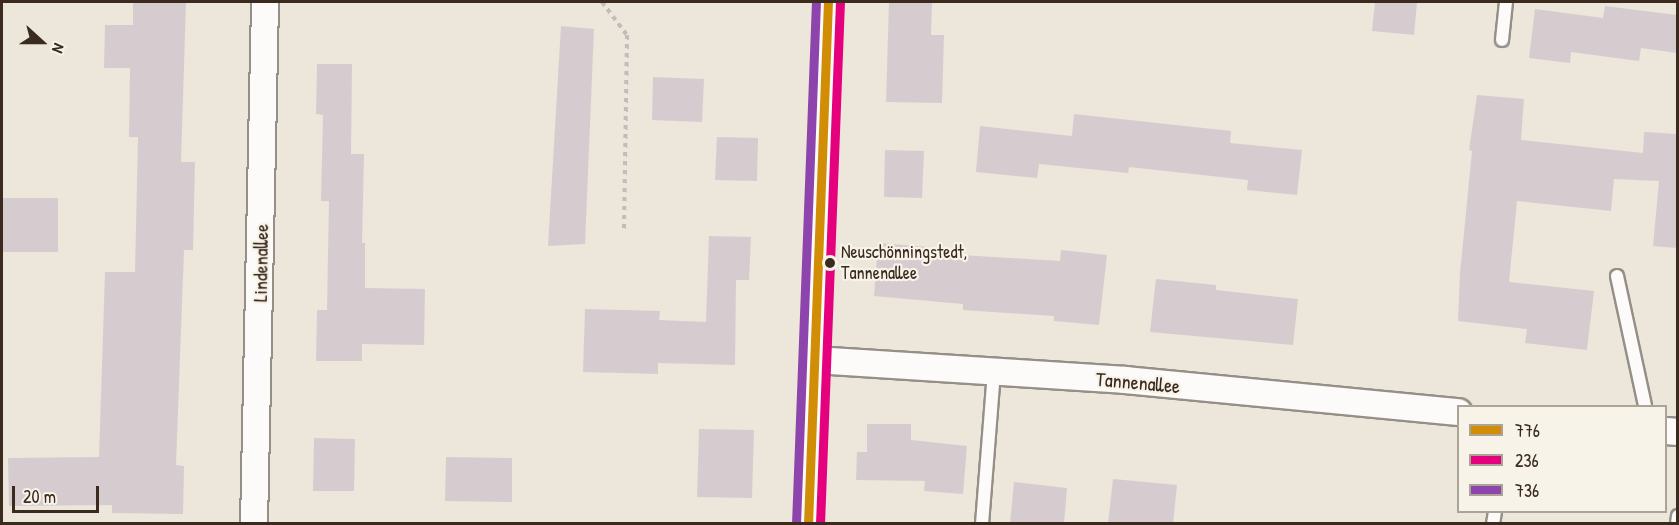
<!DOCTYPE html>
<meta charset="utf-8">
<style>
body{margin:0}
#map{position:relative;width:1679px;height:525px;overflow:hidden;background:#ede6da;font-family:"Patrick Hand",sans-serif}
div>[style]{position:absolute}
.building>*{inset:0;background:#d6ccd0}
.path>*{height:4px;margin-top:-2px;transform-origin:0;background:repeating-linear-gradient(90deg,#c0bdba 0 4.5px,transparent 0 9px)}
.roads{filter:drop-shadow(2px 0 #958f87) drop-shadow(-2px 0 #958f87) drop-shadow(0 2px #958f87) drop-shadow(0 -2px #958f87)}
.service>*{height:12px;margin:-6px;padding:0 6px;transform-origin:6px;border-radius:6px;background:#fcfbf9}
.minor>*{height:26px;margin:-13px;padding:0 13px;transform-origin:13px;border-radius:13px;background:#fcfbf9}
.bus-1>*{height:9px;margin:-4.5px;padding:0 4.5px;transform-origin:4.5px;border-radius:4.5px;background:#d18d06}
.bus-2>*{height:9px;margin:-4.5px;padding:0 4.5px;transform-origin:4.5px;border-radius:4.5px;background:#e5007d}
.bus-3>*{height:9px;margin:-4.5px;padding:0 4.5px;transform-origin:4.5px;border-radius:4.5px;background:#8e44ad}
.dots>*{width:16px;height:16px;translate:-50% -50%;box-sizing:border-box;border:3px solid #f7f3e8;border-radius:50%}
span{translate:-50% -50%;white-space:nowrap;text-align:center;line-height:1.15;-webkit-text-stroke:4.5px #f7f3e8;paint-order:stroke}
.bus-label{font-size:18px;color:#3b2a1e}
.left{translate:0 -50%;text-align:left}
.street-label{font-size:20px;color:#3b2a1e}
.frame{position:absolute;inset:0;border:3px solid #3b2a1e;pointer-events:none}
.legend{position:absolute;left:1457px;top:405px;width:210px;height:108px;box-sizing:border-box;background:#f7f3e8;border:2px solid #aca397;margin:0;padding:8px 10px;list-style:none;font-size:18px;color:#3b2a1e}
.legend li{display:flex;align-items:center;gap:12px;height:30px}
.legend b{width:30px;border:2px solid #aca397}
.north{position:absolute;left:12px;top:12px;width:60px;height:60px;-webkit-text-stroke:4px #f7f3e8;paint-order:stroke;rotate:111deg;font-size:16px;font-weight:700;line-height:24px;text-align:center;color:#3b2a1e}
.north::after{content:'';display:block;margin:auto;width:21px;height:27px;background:#3b2a1e;clip-path:polygon(50% 0,100% 100%,50% 72%,0 100%)}
.scale{position:absolute;left:12px;top:486px;width:87px;height:27px;box-sizing:border-box;border:3px solid #3b2a1e;border-top:0;padding-left:8px;font-size:18px;line-height:21px;white-space:nowrap;color:#3b2a1e;-webkit-text-stroke:4px #f7f3e8;paint-order:stroke}
</style>
<div id="map">
<div class="building">
<i style="clip-path:polygon(133px 2px,186px 2px,181px 162px,195px 162px,193px 250px,184px 250px,176px 465px,184px 466px,183px 514px,112px 513px,112px 505px,9px 506px,8px 458px,99px 457px,105px 272px,135px 272px,138px 137px,129px 137px,130px 68px,104px 68px,105px 25px,133px 25px)"></i>
<i style="clip-path:polygon(889px 2px,932px 2px,931px 35px,944px 35px,942px 103px,886px 102px)"></i>
<i style="clip-path:polygon(1375px 2px,1417px 2px,1414px 35px,1372px 31px)"></i>
<i style="clip-path:polygon(1605px 6px,1677px 15px,1677px 53px,1641px 48px,1639px 61px,1571px 52px,1570px 63px,1529px 58px,1535px 9px,1603px 18px)"></i>
<i style="clip-path:polygon(561px 26px,594px 29px,585px 244px,548px 246px)"></i>
<i style="clip-path:polygon(317px 64px,352px 64px,351px 154px,364px 154px,362px 243px,365px 243px,365px 288px,425px 289px,424px 345px,362px 344px,362px 361px,316px 361px,317px 310px,327px 310px,329px 201px,321px 201px,323px 115px,316px 114px)"></i>
<i style="clip-path:polygon(653px 77px,704px 79px,702px 122px,652px 120px)"></i>
<i style="clip-path:polygon(1477px 95px,1524px 99px,1521px 140px,1643px 153px,1644px 132px,1677px 134px,1677px 248px,1653px 246px,1659px 181px,1614px 179px,1611px 211px,1517px 201px,1509px 282px,1594px 291px,1587px 350px,1525px 343px,1527px 329px,1458px 321px,1460px 273px,1472px 151px,1469px 150px)"></i>
<i style="clip-path:polygon(1074px 114px,1231px 131px,1230px 143px,1302px 150px,1297px 195px,1247px 190px,1248px 180px,1129px 167px,1128px 173px,1039px 164px,1037px 178px,976px 172px,980px 126px,1072px 136px)"></i>
<i style="clip-path:polygon(717px 137px,758px 138px,757px 181px,715px 180px)"></i>
<i style="clip-path:polygon(885px 150px,924px 151px,922px 198px,884px 197px)"></i>
<i style="clip-path:polygon(2px 198px,58px 198px,58px 252px,2px 252px)"></i>
<i style="clip-path:polygon(709px 236px,751px 237px,749px 280px,736px 280px,735px 365px,658px 363px,658px 374px,583px 372px,585px 309px,660px 311px,659px 320px,706px 322px)"></i>
<i style="clip-path:polygon(878px 243px,929px 247px,928px 253px,1060px 261px,1061px 250px,1107px 255px,1099px 325px,1054px 321px,1054px 316px,963px 310px,963px 304px,874px 296px)"></i>
<i style="clip-path:polygon(1156px 279px,1216px 285px,1216px 290px,1298px 299px,1293px 345px,1150px 332px)"></i>
<i style="clip-path:polygon(867px 424px,911px 424px,911px 440px,967px 446px,963px 494px,924px 491px,925px 481px,856px 480px,857px 452px,867px 452px)"></i>
<i style="clip-path:polygon(699px 429px,754px 430px,752px 498px,697px 497px)"></i>
<i style="clip-path:polygon(314px 438px,355px 439px,354px 491px,313px 491px)"></i>
<i style="clip-path:polygon(446px 457px,512px 458px,512px 502px,445px 501px)"></i>
<i style="clip-path:polygon(1113px 479px,1177px 485px,1173px 524px,1108px 524px)"></i>
<i style="clip-path:polygon(1014px 482px,1067px 488px,1064px 524px,1010px 524px)"></i>
</div>
<div class="path">
<i style="left:602px;top:2px;width:41px;rotate:52.9deg"></i>
<i style="left:627px;top:35px;width:197px;rotate:90.9deg"></i>
</div>
<div class="roads">
<div class="service">
<i style="left:1502px;top:40px;width:38px;rotate:-84deg"></i>
<i style="left:1617px;top:276px;width:133px;rotate:77.8deg"></i>
<i style="left:982px;top:524px;width:152px;rotate:-85.5deg"></i>
<i style="left:1493px;top:524px;width:12px;rotate:-81deg"></i>
<i style="left:1677px;top:524px;width:8px;rotate:-83deg"></i>
</div>
<div class="minor">
<i style="left:816px;top:360px;width:310px;rotate:3.7deg"></i>
<i style="left:1125px;top:380px;width:335px;rotate:5.5deg"></i>
<i style="left:1666px;top:431px;width:12px;rotate:5deg"></i>
<i style="left:254px;top:524px;width:522px;rotate:-88.79deg"></i>
<i style="left:808px;top:524px;width:522px;rotate:-87.81deg"></i>
</div>
</div>
<div class="bus-1">
<i style="left:808px;top:524px;width:522px;rotate:-87.81deg"></i>
</div>
<div class="bus-2">
<i style="left:820px;top:524px;width:522px;rotate:-87.81deg"></i>
</div>
<div class="bus-3">
<i style="left:796px;top:524px;width:522px;rotate:-87.81deg"></i>
</div>
<div class="dots">
<i style="left:830px;top:263px;background:#3b2a1e"></i>
</div>
<div class="bus-label">
<span class="left" style="left:841px;top:263px">Neuschönningstedt,<br>Tannenallee</span>
</div>
<div class="street-label">
<span style="left:260px;top:263px;rotate:-89deg">Lindenallee</span>
<span style="left:1138px;top:382px;rotate:5deg">Tannenallee</span>
</div>
<div class="frame"></div>
<ul class="legend">
<li><b style="height:8px;background:#d18d06"></b>776</li>
<li><b style="height:8px;background:#e5007d"></b>236</li>
<li><b style="height:8px;background:#8e44ad"></b>736</li>
</ul>
<div class="north">N</div>
<div class="scale">20 m</div>
</div>
